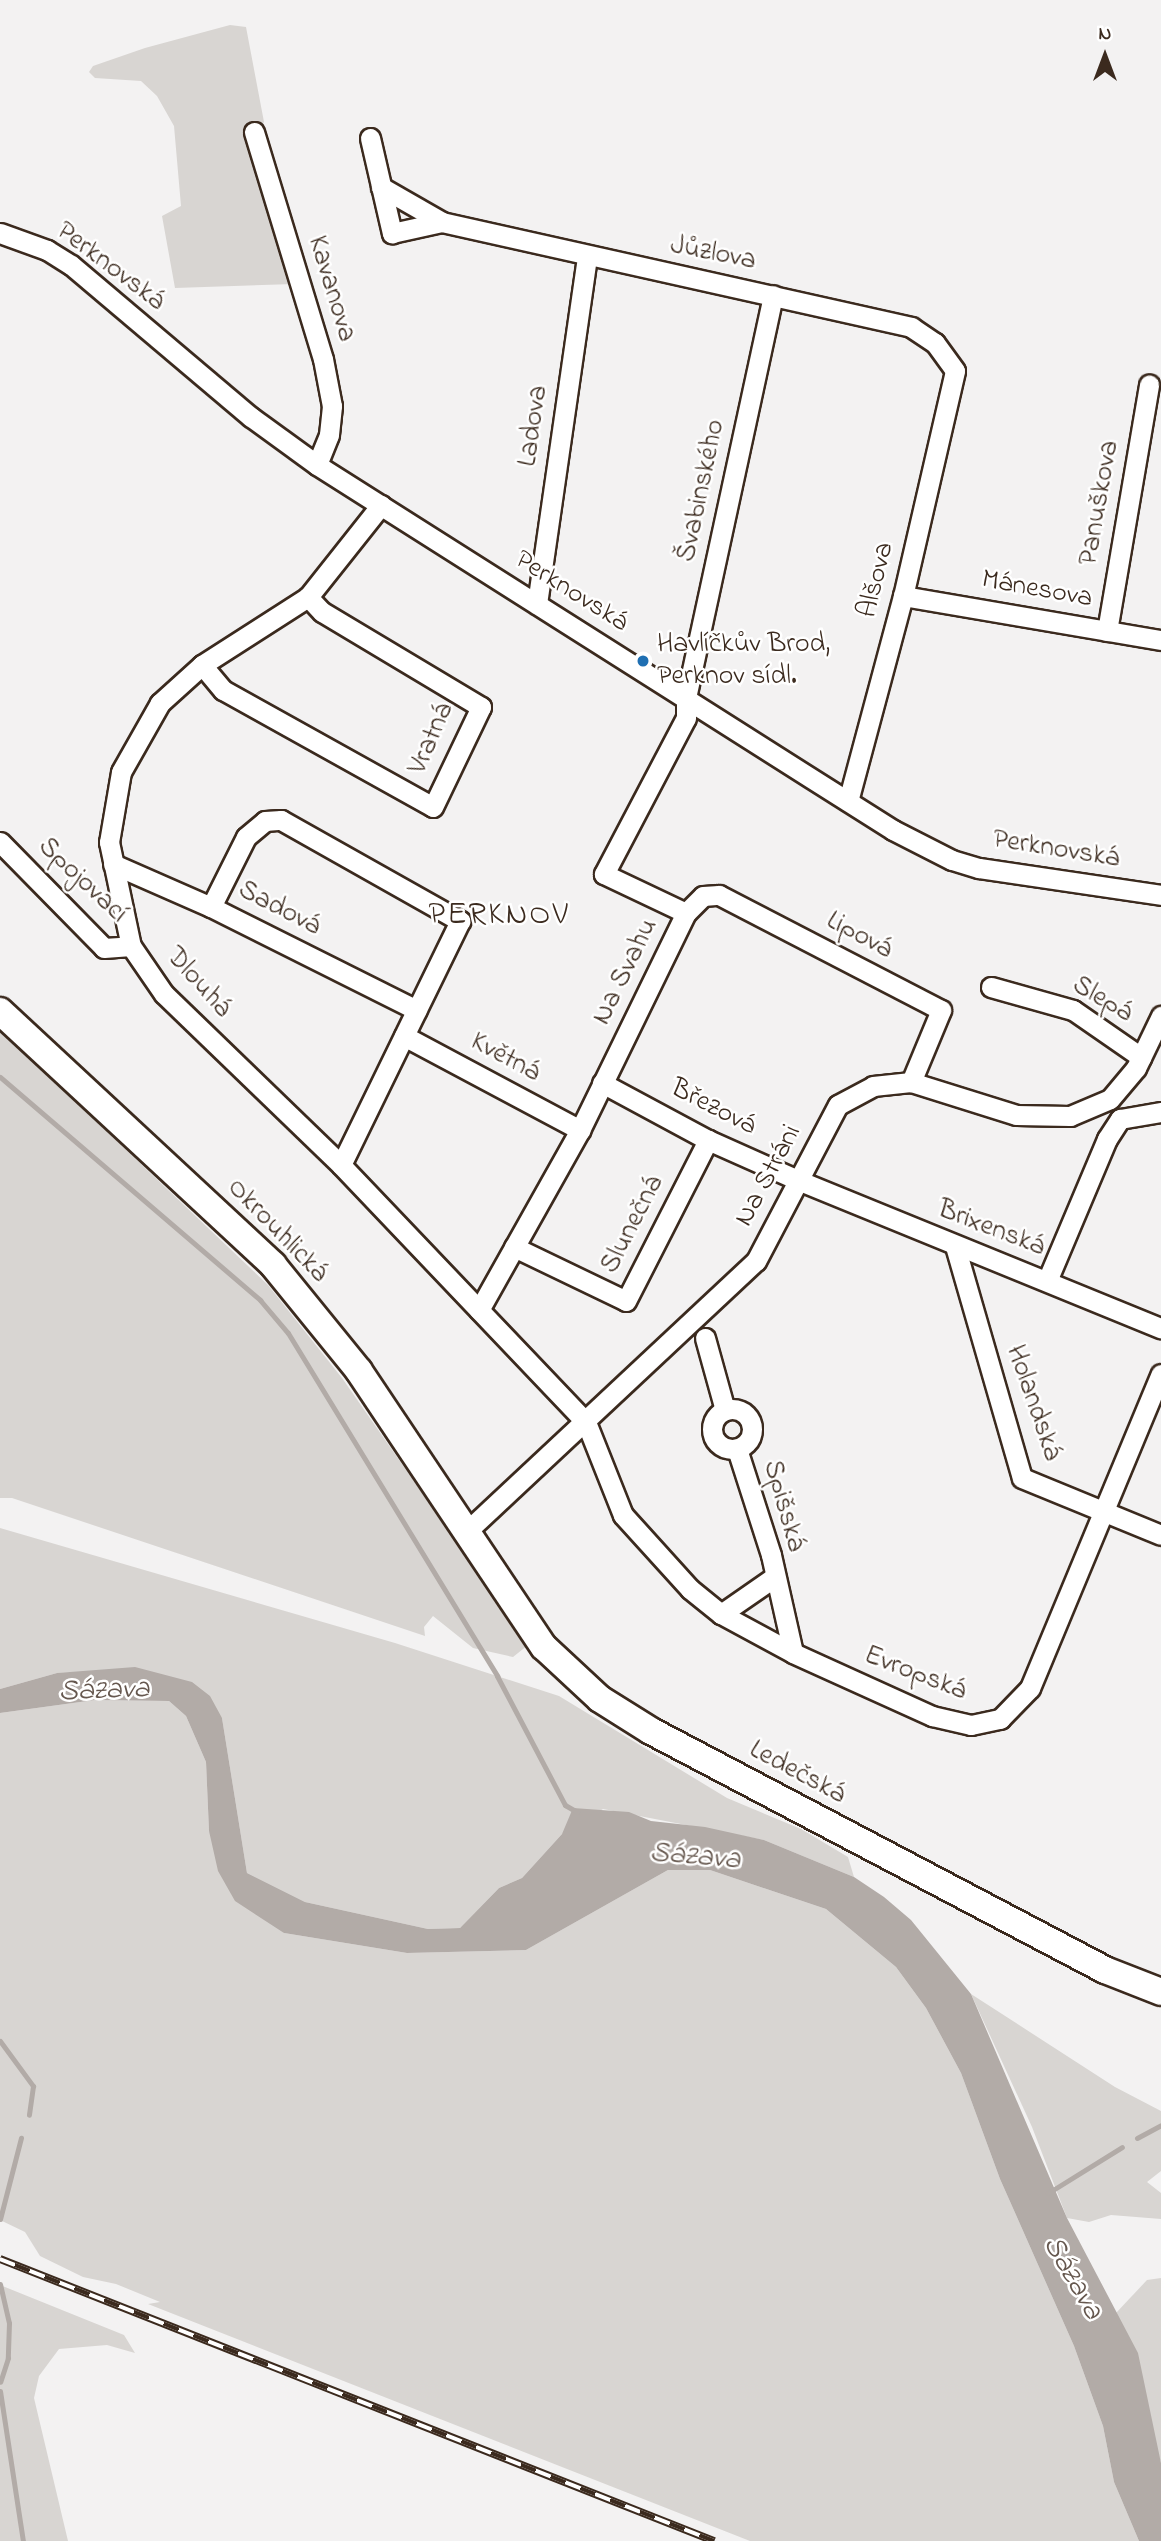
<!DOCTYPE html>
<meta charset="utf-8">
<style>
body{margin:0}
#map{position:relative;width:1161px;height:2541px;overflow:hidden;background:#f3f2f2;font-family:"Indie Flower",sans-serif}
div>[style]{position:absolute}
.green>*{inset:0;background:#d8d5d2}
.water>*{inset:0;background:#b2aba7}
.stream>*{height:5px;margin:-2.5px;padding:0 2.5px;transform-origin:2.5px;border-radius:2.5px;background:#b2aba7}
.roads{filter:drop-shadow(2px 0 #3b2a1e) drop-shadow(-2px 0 #3b2a1e) drop-shadow(0 2px #3b2a1e) drop-shadow(0 -2px #3b2a1e)}
.street>*{height:19px;margin:-9.5px;padding:0 9.5px;transform-origin:9.5px;border-radius:9.5px;background:#fff}
.street>.ring{margin:-9.5px;padding:0;box-sizing:content-box;background:none;border:19px solid #fff;border-radius:50%}
.secondary>*{height:26px;margin:-13px;padding:0 13px;transform-origin:13px;border-radius:13px;background:#fff}
.rail>*{height:8px;margin-top:-4px;transform-origin:0;background:repeating-linear-gradient(90deg,#fff 0 16px,#3b2a1e 0 32px);box-sizing:border-box;border-block:2px solid #3b2a1e}
.dots>*{width:19px;height:19px;translate:-50% -50%;box-sizing:border-box;border:4px solid #fff;border-radius:50%}
span{translate:-50% -50%;white-space:nowrap;text-align:center;line-height:1.15;-webkit-text-stroke:5px #fff;paint-order:stroke}
.street-label{font-size:28px;color:#3b2a1e}
.poi-label{font-size:28px;color:#3b2a1e}
.left{translate:0 -50%;text-align:left}
.water-label{font-size:30px;color:#65574e;font-style:italic}
.quarter-label{font-size:32px;color:#3b2a1e;letter-spacing:2px}
.north{position:absolute;left:1070px;top:21px;width:70px;height:70px;-webkit-text-stroke:5px #fff;paint-order:stroke;rotate:0deg;font-size:19px;font-weight:700;line-height:28px;text-align:center;color:#3b2a1e}
.north::after{content:'';display:block;margin:auto;width:24px;height:32px;background:#3b2a1e;clip-path:polygon(50% 0,100% 100%,50% 72%,0 100%)}
</style>
<div id="map">
<div class="green">
<i style="clip-path:polygon(230px 25px,246px 27px,264px 122px,258px 131px,294px 284px,175px 288px,162px 216px,181px 206px,174px 126px,157px 96px,141px 81px,95px 78px,89px 72px,93px 66px,145px 48px)"></i>
<i style="clip-path:polygon(0 1030px,268px 1285px,342px 1378px,528px 1645px,513px 1657px,473px 1648px,433px 1616px,424px 1627px,425px 1636px,12px 1498px,0 1498px)"></i>
<i style="clip-path:polygon(0 1528px,395px 1643px,559px 1696px,727px 1798px,801px 1829px,848px 1857px,854px 1877px,764px 1840px,603px 1809px,562px 1834px,522px 1878px,499px 1888px,460px 1928px,428px 1929px,305px 1902px,247px 1873px,222px 1718px,80px 1672px,57px 1673px,0 1689px)"></i>
<i style="clip-path:polygon(95px 1700px,169px 1701px,186px 1716px,206px 1762px,209px 1831px,284px 1933px,407px 1953px,526px 1950px,668px 1870px,710px 1870px,826px 1909px,896px 1967px,926px 2008px,961px 2073px,1000px 2179px,1074px 2346px,1103px 2426px,1114px 2482px,1139px 2541px,750px 2541px,148px 2304px,160px 2302px,116px 2284px,83px 2277px,40px 2256px,25px 2232px,0 2220px,0 1713px)"></i>
<i style="clip-path:polygon(971px 1994px,1115px 2087px,1161px 2111px,1161px 2171px,1147px 2182px,1161px 2193px,1161px 2219px,1111px 2215px,1089px 2222px,1067px 2218px,1032px 2127px)"></i>
<i style="clip-path:polygon(1161px 2278px,1161px 2463px,1116px 2313px,1147px 2280px)"></i>
<i style="clip-path:polygon(0 2285px,124px 2335px,135px 2353px,107px 2345px,59px 2349px,39px 2376px,34px 2398px,68px 2541px,0 2541px)"></i>
</div>
<div class="water">
<i style="clip-path:polygon(135px 1667px,192px 1682px,210px 1696px,222px 1718px,247px 1873px,305px 1902px,428px 1929px,460px 1928px,499px 1888px,522px 1878px,562px 1834px,573px 1808px,629px 1812px,651px 1821px,705px 1827px,764px 1840px,854px 1877px,884px 1897px,911px 1920px,971px 1994px,1067px 2218px,1138px 2353px,1161px 2463px,1161px 2541px,1139px 2541px,1114px 2482px,1103px 2426px,1074px 2346px,1000px 2179px,961px 2073px,926px 2008px,896px 1967px,826px 1909px,710px 1870px,668px 1870px,526px 1950px,407px 1953px,284px 1933px,235px 1901px,218px 1871px,209px 1831px,206px 1762px,186px 1716px,169px 1701px,95px 1700px,0 1713px,0 1689px,57px 1673px)"></i>
</div>
<div class="stream">
<i style="left:0;top:1077px;width:343px;rotate:40.6deg"></i>
<i style="left:260px;top:1300px;width:43px;rotate:49.7deg"></i>
<i style="left:288px;top:1333px;width:402px;rotate:58.6deg"></i>
<i style="left:497px;top:1676px;width:146px;rotate:62.2deg"></i>
<i style="left:565px;top:1805px;width:14px;rotate:30deg"></i>
<i style="left:0;top:2041px;width:56px;rotate:53.7deg"></i>
<i style="left:33px;top:2086px;width:29px;rotate:98deg"></i>
<i style="left:1137px;top:2138px;width:27px;rotate:-28deg"></i>
<i style="left:1048px;top:2193px;width:87px;rotate:-31.9deg"></i>
<i style="left:0;top:2219px;width:84px;rotate:-75.5deg"></i>
<i style="left:0;top:2284px;width:40px;rotate:77deg"></i>
<i style="left:9px;top:2323px;width:35px;rotate:92deg"></i>
<i style="left:8px;top:2358px;width:25px;rotate:108deg"></i>
<i style="left:0;top:2391px;width:152px;rotate:81.3deg"></i>
</div>
<div class="roads">
<div class="street">
<i style="left:254px;top:132px;width:237px;rotate:73.1deg"></i>
<i style="left:323px;top:359px;width:48px;rotate:79.2deg"></i>
<i style="left:332px;top:406px;width:29px;rotate:96deg"></i>
<i style="left:329px;top:435px;width:32px;rotate:112deg"></i>
<i style="left:370px;top:138px;width:98px;rotate:77deg"></i>
<i style="left:392px;top:233px;width:51px;rotate:-12.4deg"></i>
<i style="left:442px;top:222px;width:481px;rotate:12.6deg"></i>
<i style="left:911px;top:327px;width:29px;rotate:34deg"></i>
<i style="left:935px;top:343px;width:34px;rotate:54deg"></i>
<i style="left:955px;top:371px;width:231px;rotate:103deg"></i>
<i style="left:903px;top:596px;width:212px;rotate:105deg"></i>
<i style="left:381px;top:187px;width:70px;rotate:29.8deg"></i>
<i style="left:0;top:233px;width:50px;rotate:19.9deg"></i>
<i style="left:47px;top:250px;width:28px;rotate:32deg"></i>
<i style="left:71px;top:265px;width:236px;rotate:40.2deg"></i>
<i style="left:251px;top:417px;width:82px;rotate:36deg"></i>
<i style="left:317px;top:465px;width:682px;rotate:32.36deg"></i>
<i style="left:893px;top:830px;width:66px;rotate:27deg"></i>
<i style="left:952px;top:860px;width:28px;rotate:17deg"></i>
<i style="left:979px;top:868px;width:184px;rotate:8.4deg"></i>
<i style="left:381px;top:505px;width:117px;rotate:128.4deg"></i>
<i style="left:308px;top:597px;width:126px;rotate:147.3deg"></i>
<i style="left:202px;top:665px;width:57px;rotate:137.9deg"></i>
<i style="left:160px;top:703px;width:79px;rotate:119.5deg"></i>
<i style="left:121px;top:772px;width:71px;rotate:99.7deg"></i>
<i style="left:109px;top:842px;width:106px;rotate:78.1deg"></i>
<i style="left:131px;top:946px;width:58px;rotate:55.5deg"></i>
<i style="left:164px;top:994px;width:246px;rotate:44deg"></i>
<i style="left:341px;top:1165px;width:355px;rotate:46.4deg"></i>
<i style="left:586px;top:1422px;width:100px;rotate:68.3deg"></i>
<i style="left:623px;top:1515px;width:100px;rotate:47.8deg"></i>
<i style="left:690px;top:1589px;width:40px;rotate:39deg"></i>
<i style="left:721px;top:1614px;width:82px;rotate:28.4deg"></i>
<i style="left:793px;top:1653px;width:153px;rotate:24.4deg"></i>
<i style="left:932px;top:1716px;width:40px;rotate:13deg"></i>
<i style="left:971px;top:1725px;width:30px;rotate:-12deg"></i>
<i style="left:1000px;top:1719px;width:43px;rotate:-45.9deg"></i>
<i style="left:1030px;top:1688px;width:340px;rotate:-67.4deg"></i>
<i style="left:903px;top:596px;width:262px;rotate:9.7deg"></i>
<i style="left:537px;top:604px;width:351px;rotate:-81.8deg"></i>
<i style="left:1107px;top:631px;width:250px;rotate:-80.3deg"></i>
<i style="left:202px;top:665px;width:33px;rotate:50deg"></i>
<i style="left:223px;top:690px;width:240px;rotate:29.1deg"></i>
<i style="left:433px;top:807px;width:111px;rotate:-64.4deg"></i>
<i style="left:481px;top:707px;width:185px;rotate:-149.1deg"></i>
<i style="left:322px;top:612px;width:21px;rotate:-133deg"></i>
<i style="left:0;top:842px;width:148px;rotate:45.5deg"></i>
<i style="left:104px;top:948px;width:27px;rotate:-4deg"></i>
<i style="left:113px;top:864px;width:107px;rotate:23.7deg"></i>
<i style="left:211px;top:907px;width:230px;rotate:26.6deg"></i>
<i style="left:211px;top:907px;width:78px;rotate:-63.4deg"></i>
<i style="left:246px;top:837px;width:25px;rotate:-40deg"></i>
<i style="left:265px;top:821px;width:16px;rotate:-4deg"></i>
<i style="left:281px;top:820px;width:206px;rotate:29.4deg"></i>
<i style="left:460px;top:921px;width:271px;rotate:116deg"></i>
<i style="left:686px;top:913px;width:91px;rotate:-154.6deg"></i>
<i style="left:604px;top:874px;width:176px;rotate:-62.3deg"></i>
<i style="left:686px;top:718px;width:20px;rotate:-90deg"></i>
<i style="left:686px;top:698px;width:412px;rotate:-77.8deg"></i>
<i style="left:991px;top:987px;width:85px;rotate:15.7deg"></i>
<i style="left:1073px;top:1010px;width:83px;rotate:34.7deg"></i>
<i style="left:404px;top:1036px;width:200px;rotate:28.1deg"></i>
<i style="left:602px;top:1083px;width:120px;rotate:28.3deg"></i>
<i style="left:708px;top:1140px;width:101px;rotate:24deg"></i>
<i style="left:800px;top:1181px;width:390px;rotate:22.2deg"></i>
<i style="left:955px;top:1246px;width:241px;rotate:73.9deg"></i>
<i style="left:1022px;top:1478px;width:150px;rotate:22.3deg"></i>
<i style="left:514px;top:1247px;width:124px;rotate:25.7deg"></i>
<i style="left:626px;top:1301px;width:181px;rotate:-63deg"></i>
<i style="left:1047px;top:1281px;width:154px;rotate:-67.1deg"></i>
<i style="left:1107px;top:1139px;width:24px;rotate:-57deg"></i>
<i style="left:1120px;top:1119px;width:42px;rotate:-9.7deg"></i>
<i style="left:479px;top:1310px;width:206px;rotate:-60.7deg"></i>
<i style="left:580px;top:1130px;width:242px;rotate:-64deg"></i>
<i style="left:686px;top:913px;width:24px;rotate:-45deg"></i>
<i style="left:703px;top:896px;width:16px;rotate:-4deg"></i>
<i style="left:719px;top:895px;width:250px;rotate:27.4deg"></i>
<i style="left:941px;top:1010px;width:78px;rotate:112.6deg"></i>
<i style="left:705px;top:1338px;width:75px;rotate:74.5deg"></i>
<i class="ring" style="left:712px;top:1409px;width:21px;height:21px"></i>
<i style="left:737px;top:1449px;width:111px;rotate:72.2deg"></i>
<i style="left:771px;top:1555px;width:100px;rotate:77.3deg"></i>
<i style="left:465px;top:1533px;width:398px;rotate:-43.1deg"></i>
<i style="left:756px;top:1261px;width:176px;rotate:-62.3deg"></i>
<i style="left:838px;top:1105px;width:40px;rotate:-28deg"></i>
<i style="left:873px;top:1086px;width:38px;rotate:-6deg"></i>
<i style="left:911px;top:1082px;width:110px;rotate:17.4deg"></i>
<i style="left:1016px;top:1115px;width:54px;rotate:1.1deg"></i>
<i style="left:1070px;top:1116px;width:43px;rotate:-23deg"></i>
<i style="left:1110px;top:1099px;width:40px;rotate:-50deg"></i>
<i style="left:1136px;top:1068px;width:58px;rotate:-64.3deg"></i>
<i style="left:721px;top:1614px;width:63px;rotate:-34.7deg"></i>
</div>
<div class="secondary">
<i style="left:0;top:1011px;width:373px;rotate:42.9deg"></i>
<i style="left:273px;top:1265px;width:136px;rotate:50.9deg"></i>
<i style="left:359px;top:1371px;width:332px;rotate:56.2deg"></i>
<i style="left:544px;top:1647px;width:76px;rotate:42.9deg"></i>
<i style="left:600px;top:1699px;width:60px;rotate:32.1deg"></i>
<i style="left:651px;top:1731px;width:513px;rotate:27.76deg"></i>
<i style="left:1105px;top:1970px;width:60px;rotate:21.4deg"></i>
</div>
</div>
<div class="rail">
<i style="left:0;top:2259px;width:768px;rotate:21.55deg"></i>
</div>
<div class="dots">
<i style="left:643px;top:661px;background:#1f6fb2"></i>
</div>
<div class="street-label">
<span style="left:713px;top:254px;rotate:11deg">Jůzlova</span>
<span style="left:110px;top:267px;rotate:37deg">Perknovská</span>
<span style="left:331px;top:289px;rotate:73deg">Kavanova</span>
<span style="left:534px;top:426px;rotate:-82deg">Ladova</span>
<span style="left:702px;top:491px;rotate:-78deg">Švabinského</span>
<span style="left:1100px;top:503px;rotate:-80deg">Panuškova</span>
<span style="left:877px;top:580px;rotate:-76deg">Alšova</span>
<span style="left:1037px;top:590px;rotate:10deg">Mánesova</span>
<span style="left:571px;top:592px;rotate:32deg">Perknovská</span>
<span style="left:432px;top:739px;rotate:-67deg">Vratná</span>
<span style="left:1056px;top:850px;rotate:9deg">Perknovská</span>
<span style="left:82px;top:881px;rotate:43deg">Spojovací</span>
<span style="left:279px;top:909px;rotate:27deg">Sadová</span>
<span style="left:859px;top:936px;rotate:28deg">Lipová</span>
<span style="left:626px;top:972px;rotate:-64deg">Na Svahu</span>
<span style="left:198px;top:983px;rotate:48deg">Dlouhá</span>
<span style="left:1102px;top:1000px;rotate:30deg">Slepá</span>
<span style="left:505px;top:1058px;rotate:28deg">Květná</span>
<span style="left:713px;top:1108px;rotate:27deg">Březová</span>
<span style="left:769px;top:1176px;rotate:-62deg">Na Stráni</span>
<span style="left:633px;top:1225px;rotate:-63deg">Slunečná</span>
<span style="left:991px;top:1229px;rotate:21deg">Brixenská</span>
<span style="left:277px;top:1231px;rotate:46deg">Okrouhlická</span>
<span style="left:1033px;top:1403px;rotate:71deg">Holandská</span>
<span style="left:783px;top:1506px;rotate:74deg">Spišská</span>
<span style="left:915px;top:1674px;rotate:21deg">Evropská</span>
<span style="left:797px;top:1773px;rotate:28deg">Ledečská</span>
</div>
<div class="poi-label">
<span class="left" style="left:657px;top:661px">Havlíčkův Brod,<br>Perknov sídl.</span>
</div>
<div class="water-label">
<span style="left:104px;top:1691px;rotate:-2deg">Sázava</span>
<span style="left:695px;top:1857px;rotate:5deg">Sázava</span>
<span style="left:1072px;top:2278px;rotate:60deg">Sázava</span>
</div>
<div class="quarter-label">
<span style="left:499px;top:916px">PERKNOV</span>
</div>
<div class="north">N</div>
</div>
